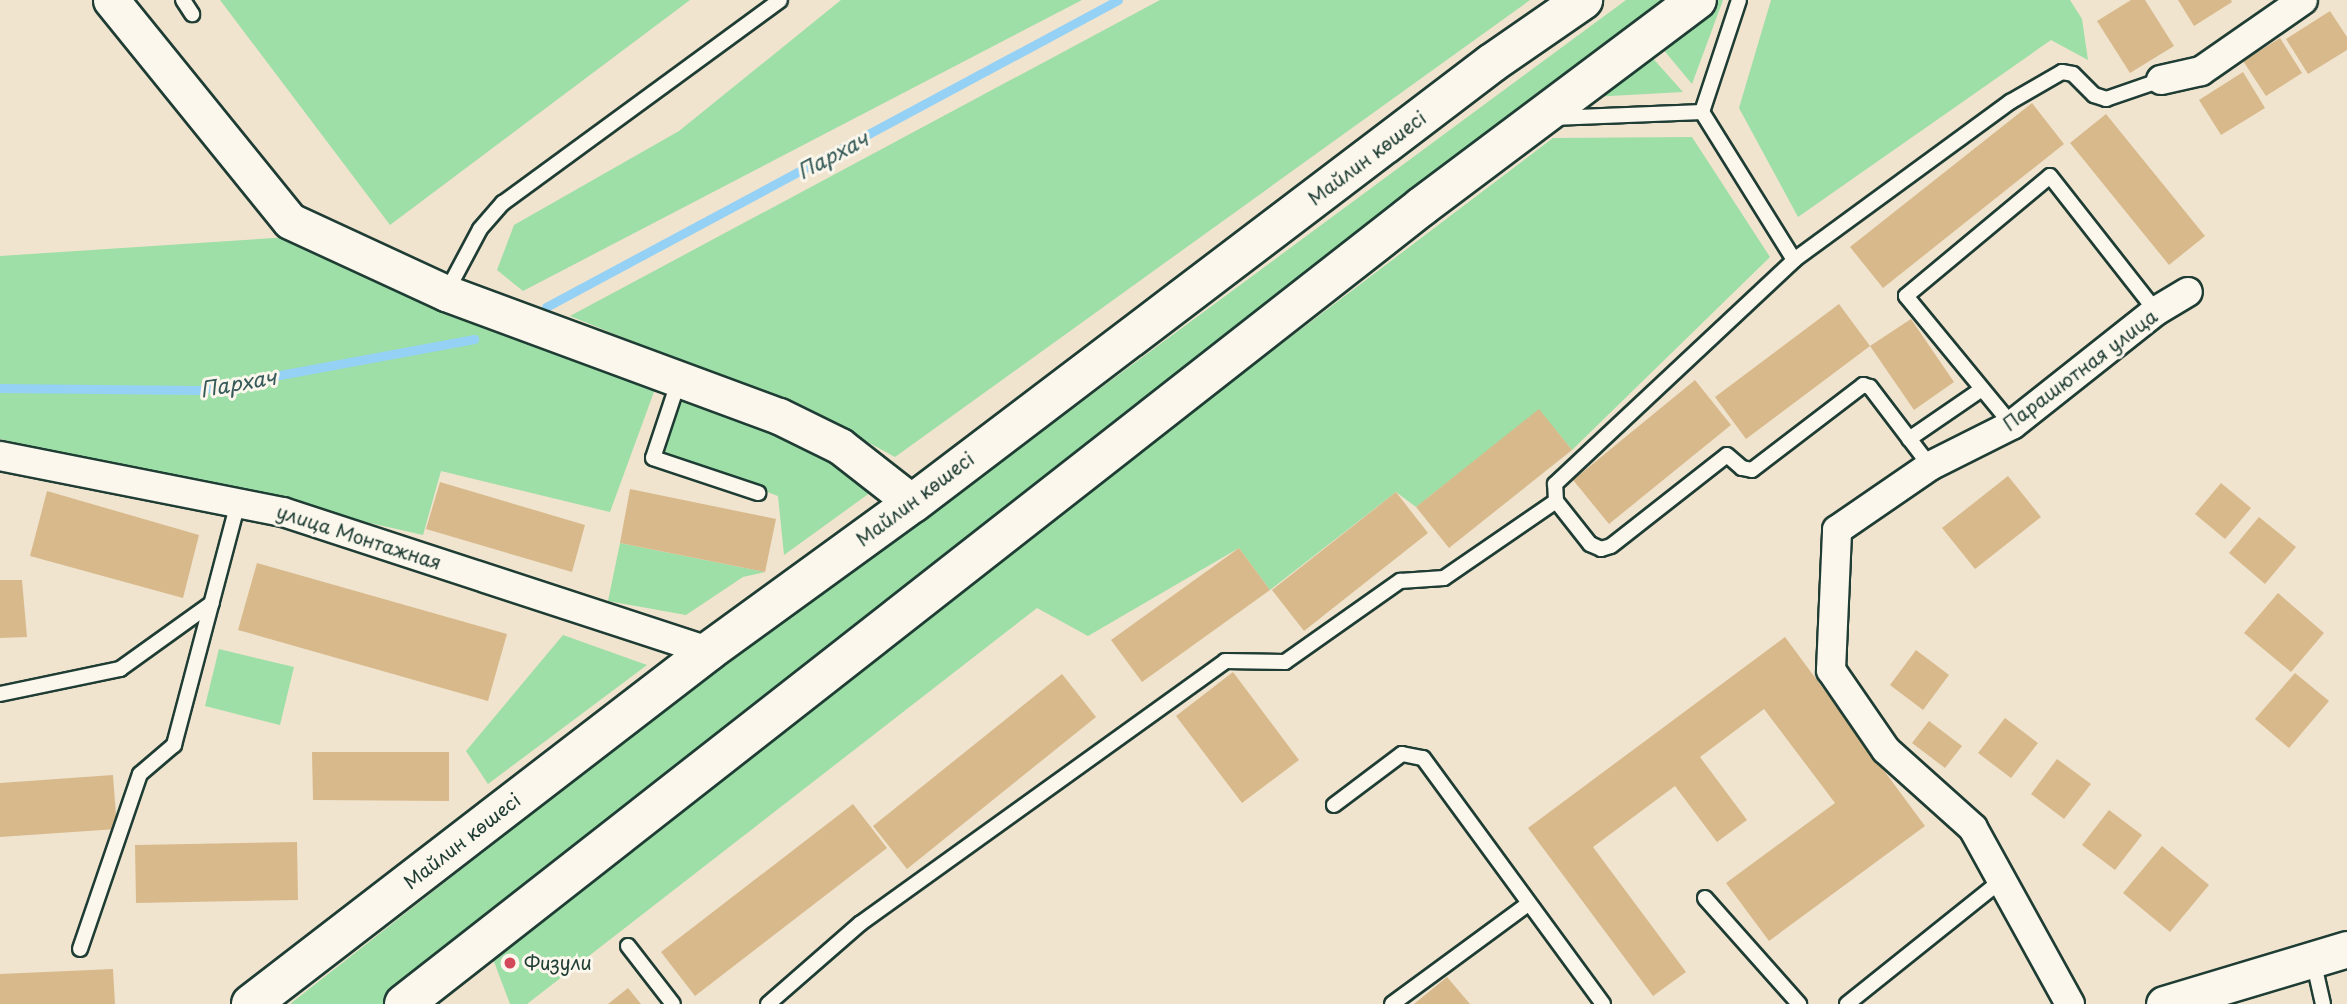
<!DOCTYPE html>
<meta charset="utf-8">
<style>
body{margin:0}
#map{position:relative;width:2347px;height:1004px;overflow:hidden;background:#f0e4cf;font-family:"Playpen Sans",sans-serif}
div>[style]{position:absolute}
.green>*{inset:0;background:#9edea7}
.stream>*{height:9px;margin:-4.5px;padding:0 4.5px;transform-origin:4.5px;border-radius:4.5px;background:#94d1f4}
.building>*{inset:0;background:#d8b98b}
.roads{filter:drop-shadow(2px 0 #1f3d34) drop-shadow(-2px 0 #1f3d34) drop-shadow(0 2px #1f3d34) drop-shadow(0 -2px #1f3d34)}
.service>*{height:14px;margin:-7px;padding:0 7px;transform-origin:7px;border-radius:7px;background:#fbf7ec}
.minor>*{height:28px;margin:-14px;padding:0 14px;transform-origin:14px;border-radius:14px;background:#fbf7ec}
.tertiary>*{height:35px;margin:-17.5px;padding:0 17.5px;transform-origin:17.5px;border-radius:17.5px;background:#fbf7ec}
.primary>*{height:38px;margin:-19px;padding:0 19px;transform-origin:19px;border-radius:19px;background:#fbf7ec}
.dots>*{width:19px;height:19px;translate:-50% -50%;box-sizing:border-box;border:4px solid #fbf7ec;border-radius:50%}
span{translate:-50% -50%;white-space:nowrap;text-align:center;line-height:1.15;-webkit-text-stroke:6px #fbf7ec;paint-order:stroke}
.street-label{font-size:19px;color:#1f3d34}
.poi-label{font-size:19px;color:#1f3d34}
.left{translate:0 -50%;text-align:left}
.water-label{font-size:21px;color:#365b5a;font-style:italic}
</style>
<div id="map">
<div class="green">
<i style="clip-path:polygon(220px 0,690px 0,390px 225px)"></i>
<i style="clip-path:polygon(841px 0,1082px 0,523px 291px,497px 270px,514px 225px,679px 131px)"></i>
<i style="clip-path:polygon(1160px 0,1530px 0,895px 457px,829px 421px,570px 316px)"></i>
<i style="clip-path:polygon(1626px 0,1678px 0,383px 1004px,290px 1004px,651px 720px)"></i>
<i style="clip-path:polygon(1717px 0,1723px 0,1692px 84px,1657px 42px)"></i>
<i style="clip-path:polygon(1771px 0,2070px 0,2082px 19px,2088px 60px,2051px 40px,1798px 217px,1739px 108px)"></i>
<i style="clip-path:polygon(1649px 54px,1683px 92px,1591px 97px)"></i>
<i style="clip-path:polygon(1692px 137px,1770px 257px,1572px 450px,1539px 410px,1416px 507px,1396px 492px,1270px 590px,1239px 548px,1088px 636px,1037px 608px,527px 1004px,510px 1004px,493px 959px,977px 575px,1553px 138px)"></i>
<i style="clip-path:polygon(289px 237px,444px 310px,655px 389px,610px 512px,441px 471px,423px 535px,0 439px,0 256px)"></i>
<i style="clip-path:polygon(685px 388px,775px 423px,878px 487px,784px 555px,778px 496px,663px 453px)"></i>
<i style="clip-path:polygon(620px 543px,765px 572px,743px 577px,686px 615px,608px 601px)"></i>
<i style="clip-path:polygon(563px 635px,647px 665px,488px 784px,466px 751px)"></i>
<i style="clip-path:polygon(219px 649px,294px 667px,280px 725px,205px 706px)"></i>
</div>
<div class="stream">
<i style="left:546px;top:307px;width:649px;rotate:-28.22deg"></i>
<i style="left:0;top:388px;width:199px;rotate:0.6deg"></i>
<i style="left:199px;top:390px;width:280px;rotate:-10.5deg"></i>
</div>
<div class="building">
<i style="clip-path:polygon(2131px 0,2145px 0,2174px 46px,2130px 73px,2097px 21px)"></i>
<i style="clip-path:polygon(2178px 0,2231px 0,2232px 2px,2194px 26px)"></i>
<i style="clip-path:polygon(2330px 11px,2347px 37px,2347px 50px,2308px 74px,2286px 39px)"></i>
<i style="clip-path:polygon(2280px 38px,2302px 73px,2266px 96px,2243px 61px)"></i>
<i style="clip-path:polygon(2243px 72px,2265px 108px,2221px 135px,2199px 100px)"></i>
<i style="clip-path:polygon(2032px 103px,2064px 144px,1883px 288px,1850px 247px)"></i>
<i style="clip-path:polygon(2106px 114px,2205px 236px,2169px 265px,2070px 143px)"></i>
<i style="clip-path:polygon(1839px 304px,1870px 346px,1911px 319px,1954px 382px,1914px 410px,1870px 346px,1746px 439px,1715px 397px)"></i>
<i style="clip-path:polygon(1695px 380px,1731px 425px,1609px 524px,1573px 480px)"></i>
<i style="clip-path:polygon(1539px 409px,1572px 450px,1449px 548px,1416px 507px)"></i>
<i style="clip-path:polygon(2008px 476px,2041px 517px,1975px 569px,1942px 528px)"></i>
<i style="clip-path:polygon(440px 482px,585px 525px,572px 572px,426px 529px)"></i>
<i style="clip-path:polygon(2221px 483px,2251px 508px,2225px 539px,2195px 514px)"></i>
<i style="clip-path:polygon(630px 489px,776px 519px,765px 572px,620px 543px)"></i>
<i style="clip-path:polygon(47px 491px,199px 535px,183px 598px,30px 556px)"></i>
<i style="clip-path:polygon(1396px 492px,1428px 533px,1304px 631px,1272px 590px)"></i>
<i style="clip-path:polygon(2259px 517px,2296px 547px,2265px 584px,2229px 553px)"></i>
<i style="clip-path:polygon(1239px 548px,1270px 590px,1142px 682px,1111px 640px)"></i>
<i style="clip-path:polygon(257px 563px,507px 634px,488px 701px,238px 630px)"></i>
<i style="clip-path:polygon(0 580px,22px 580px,27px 637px,0 638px)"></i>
<i style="clip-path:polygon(2278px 593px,2324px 633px,2291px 672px,2244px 633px)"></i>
<i style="clip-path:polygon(1785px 637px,1925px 826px,1769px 941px,1726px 883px,1835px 803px,1764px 709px,1700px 757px,1747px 820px,1717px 842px,1675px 786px,1593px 847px,1686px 972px,1653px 996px,1528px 828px)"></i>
<i style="clip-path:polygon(1916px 650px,1949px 675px,1923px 710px,1890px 685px)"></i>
<i style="clip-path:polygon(1233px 672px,1299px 760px,1242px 803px,1176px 716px)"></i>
<i style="clip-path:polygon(2295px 673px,2329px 701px,2289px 748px,2255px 719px)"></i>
<i style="clip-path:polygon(1062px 674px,1096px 717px,907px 869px,873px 826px)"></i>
<i style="clip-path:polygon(2005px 718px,2038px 743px,2011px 778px,1978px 753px)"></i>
<i style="clip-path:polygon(1929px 721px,1962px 746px,1945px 768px,1912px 743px)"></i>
<i style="clip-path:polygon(312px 752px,449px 752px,449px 801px,313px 800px)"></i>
<i style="clip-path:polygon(2057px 759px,2091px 784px,2064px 819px,2031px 794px)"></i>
<i style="clip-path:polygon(113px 775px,117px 829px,0 837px,0 783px)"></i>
<i style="clip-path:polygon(853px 804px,887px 848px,695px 996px,661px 952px)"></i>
<i style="clip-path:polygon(2109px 810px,2142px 835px,2115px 870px,2082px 845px)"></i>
<i style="clip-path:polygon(297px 842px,298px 900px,136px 903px,135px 845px)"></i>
<i style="clip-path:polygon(2162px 846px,2209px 885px,2170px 932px,2123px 893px)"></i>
<i style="clip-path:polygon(113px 969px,115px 1004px,0 1004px,0 974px)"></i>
<i style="clip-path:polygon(1447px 977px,1470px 1004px,1414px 1004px)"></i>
<i style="clip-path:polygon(628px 988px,641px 1004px,608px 1004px)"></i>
</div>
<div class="roads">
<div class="service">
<i style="left:183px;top:0;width:17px;rotate:57deg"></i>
<i style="left:1739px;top:0;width:118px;rotate:108.3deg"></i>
<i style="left:1702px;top:112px;width:174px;rotate:58.1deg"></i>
<i style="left:1553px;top:118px;width:149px;rotate:-2.3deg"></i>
<i style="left:446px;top:293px;width:72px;rotate:-62deg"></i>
<i style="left:480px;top:229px;width:35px;rotate:-49deg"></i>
<i style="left:503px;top:203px;width:343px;rotate:-36.2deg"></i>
<i style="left:679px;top:380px;width:82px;rotate:108.4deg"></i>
<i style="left:653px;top:458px;width:111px;rotate:18.4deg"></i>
<i style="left:2012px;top:425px;width:167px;rotate:-129.4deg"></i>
<i style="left:1906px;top:296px;width:187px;rotate:-39.8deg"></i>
<i style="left:2050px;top:176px;width:172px;rotate:51.9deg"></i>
<i style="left:1909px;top:439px;width:88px;rotate:-34.4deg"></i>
<i style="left:1556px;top:501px;width:55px;rotate:51.7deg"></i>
<i style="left:1590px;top:544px;width:12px;rotate:24deg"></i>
<i style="left:1601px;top:549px;width:10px;rotate:-17deg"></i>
<i style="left:1611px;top:546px;width:147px;rotate:-38.1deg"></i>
<i style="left:1727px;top:455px;width:20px;rotate:41deg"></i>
<i style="left:1742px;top:468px;width:10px;rotate:11deg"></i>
<i style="left:1752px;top:470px;width:140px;rotate:-37.4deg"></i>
<i style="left:1863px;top:385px;width:7px;rotate:16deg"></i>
<i style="left:1870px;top:387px;width:99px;rotate:52.8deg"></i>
<i style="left:0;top:694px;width:123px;rotate:-11.8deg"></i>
<i style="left:120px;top:669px;width:113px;rotate:-35.7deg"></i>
<i style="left:1334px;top:805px;width:85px;rotate:-36.9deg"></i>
<i style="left:1402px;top:754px;width:21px;rotate:11deg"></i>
<i style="left:1423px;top:758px;width:305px;rotate:53.8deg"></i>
<i style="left:1705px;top:898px;width:142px;rotate:48.4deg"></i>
<i style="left:628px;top:946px;width:73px;rotate:52.2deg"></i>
<i style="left:80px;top:949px;width:185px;rotate:-71.1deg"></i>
<i style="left:140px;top:774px;width:45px;rotate:-40.5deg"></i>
<i style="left:174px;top:745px;width:251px;rotate:-75.2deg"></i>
<i style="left:2313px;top:960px;width:45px;rotate:77.2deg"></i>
<i style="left:768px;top:1004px;width:123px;rotate:-41.1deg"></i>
<i style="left:861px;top:923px;width:448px;rotate:-35.7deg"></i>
<i style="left:1225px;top:661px;width:60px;rotate:1deg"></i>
<i style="left:1285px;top:662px;width:141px;rotate:-35.2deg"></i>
<i style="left:1400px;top:581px;width:44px;rotate:-3.9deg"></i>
<i style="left:1444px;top:578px;width:136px;rotate:-34.5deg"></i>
<i style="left:1556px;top:501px;width:17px;rotate:-93deg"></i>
<i style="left:1555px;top:484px;width:328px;rotate:-43.1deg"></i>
<i style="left:1794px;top:260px;width:268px;rotate:-36.2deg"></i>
<i style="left:2010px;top:102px;width:60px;rotate:-30deg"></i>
<i style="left:2062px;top:72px;width:11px;rotate:10deg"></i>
<i style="left:2073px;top:74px;width:30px;rotate:45deg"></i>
<i style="left:2094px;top:95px;width:13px;rotate:18deg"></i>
<i style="left:2106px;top:99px;width:58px;rotate:-19.1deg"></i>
<i style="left:1392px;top:1004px;width:169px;rotate:-36.3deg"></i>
<i style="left:1847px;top:1004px;width:198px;rotate:-38.7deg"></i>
</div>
<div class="minor">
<i style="left:2161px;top:80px;width:41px;rotate:-12.7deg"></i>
<i style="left:2201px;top:71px;width:124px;rotate:-34.8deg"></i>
<i style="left:0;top:456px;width:288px;rotate:11.2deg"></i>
<i style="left:283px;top:512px;width:448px;rotate:18.1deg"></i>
<i style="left:2070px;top:1004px;width:201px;rotate:-118.9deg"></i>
<i style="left:1973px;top:828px;width:117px;rotate:-138.1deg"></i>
<i style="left:1886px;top:750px;width:97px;rotate:-124.5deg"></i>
<i style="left:1831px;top:670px;width:140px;rotate:-87.5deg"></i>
<i style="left:1837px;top:530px;width:113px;rotate:-34.5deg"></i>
<i style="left:1930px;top:466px;width:92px;rotate:-26.6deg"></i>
<i style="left:2012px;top:425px;width:184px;rotate:-38.4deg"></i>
<i style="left:2156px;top:311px;width:37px;rotate:-31deg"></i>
</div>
<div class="tertiary">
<i style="left:111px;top:0;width:284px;rotate:51deg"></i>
<i style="left:290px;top:221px;width:172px;rotate:24.8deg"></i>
<i style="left:446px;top:293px;width:355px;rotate:20.3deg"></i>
<i style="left:779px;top:416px;width:68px;rotate:26.2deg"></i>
<i style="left:840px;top:446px;width:93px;rotate:38deg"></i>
<i style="left:2164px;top:1004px;width:191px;rotate:-16.7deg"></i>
</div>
<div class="primary">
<i style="left:251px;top:1004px;width:578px;rotate:-37.62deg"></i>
<i style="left:709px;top:651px;width:252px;rotate:-36deg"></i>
<i style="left:913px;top:503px;width:727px;rotate:-37.23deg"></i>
<i style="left:1492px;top:63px;width:111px;rotate:-34.7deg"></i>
<i style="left:404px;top:1004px;width:1292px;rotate:-38.08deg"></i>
<i style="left:1421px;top:207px;width:345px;rotate:-36.9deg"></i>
</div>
</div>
<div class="dots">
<i style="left:510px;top:963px;background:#d1495b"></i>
</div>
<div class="street-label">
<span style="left:1367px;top:158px;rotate:-37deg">Майлин көшесі</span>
<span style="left:2080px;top:370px;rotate:-37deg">Парашютная улица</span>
<span style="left:915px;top:499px;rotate:-37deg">Майлин көшесі</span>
<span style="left:359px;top:537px;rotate:18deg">улица Монтажная</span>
<span style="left:462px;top:841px;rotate:-38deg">Майлин көшесі</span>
</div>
<div class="poi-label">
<span class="left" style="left:524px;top:963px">Физули</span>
</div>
<div class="water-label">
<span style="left:832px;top:154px;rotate:-28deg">Пархач</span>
<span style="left:238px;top:382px;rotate:-10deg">Пархач</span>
</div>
</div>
